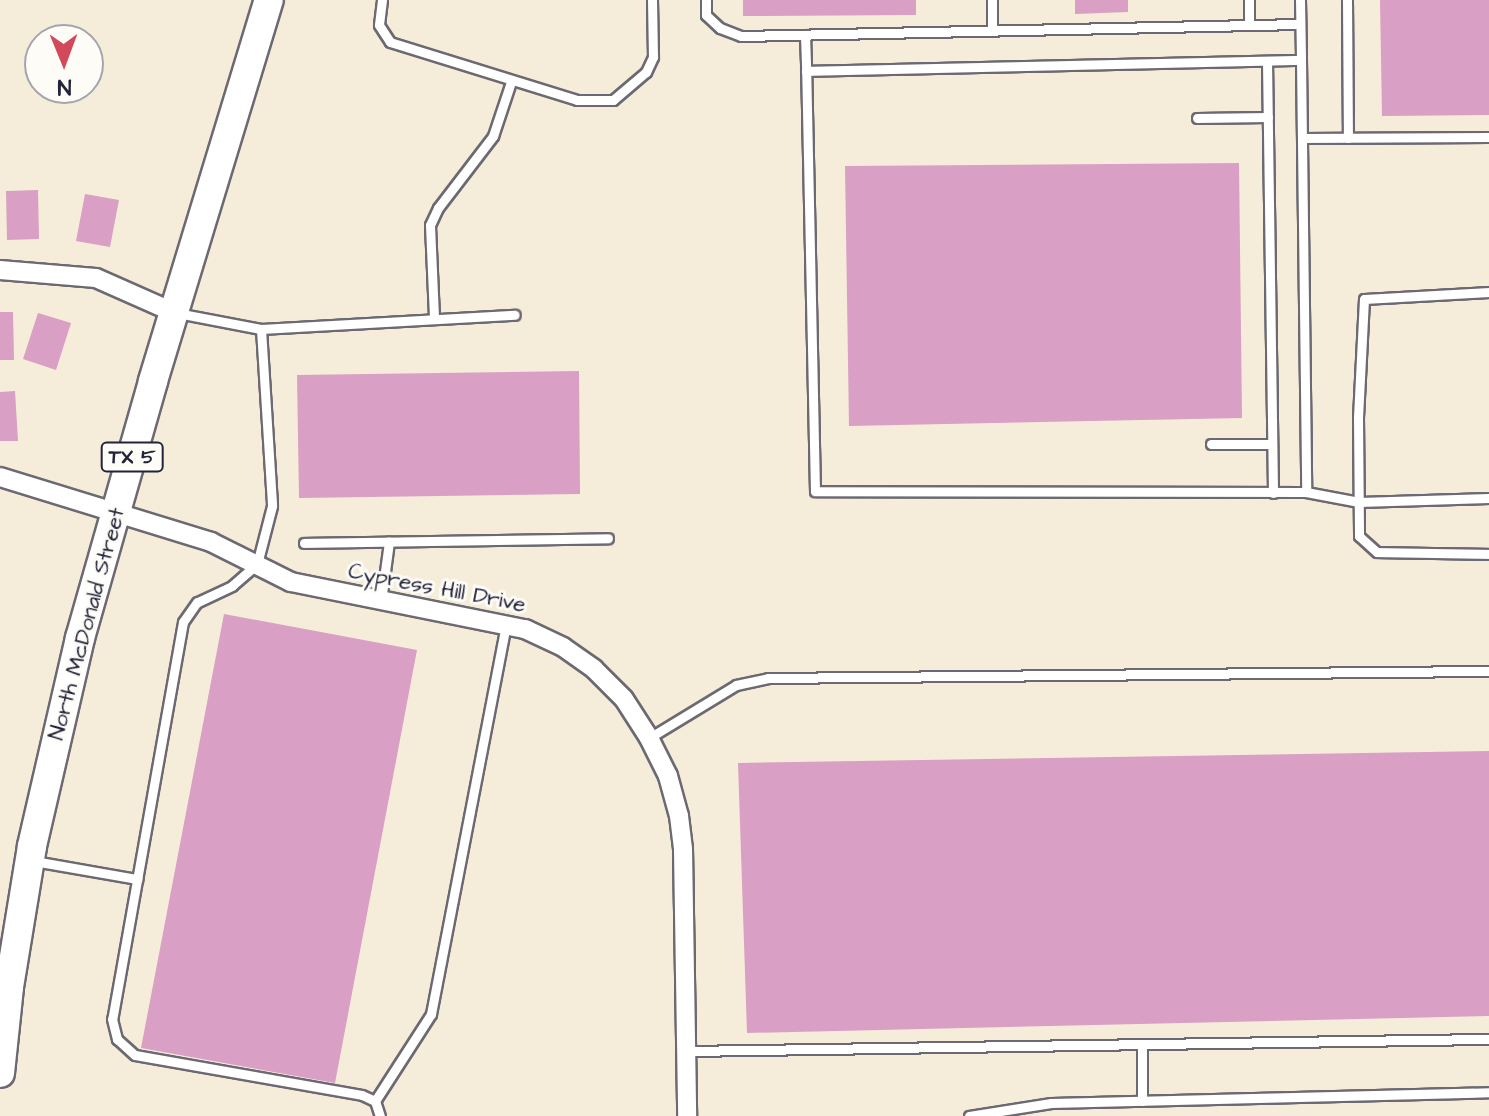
<!DOCTYPE html>
<style>
body{margin:0}
#map{position:relative;width:1489px;height:1116px;overflow:hidden;background:#f5edd9;font-family:"Architects Daughter",sans-serif}
div>[style]{position:absolute}
.building>*{inset:0;background:#d99fc5}
.roads{filter:drop-shadow(2px 0 #6c6972) drop-shadow(-2px 0 #6c6972) drop-shadow(0 2px #6c6972) drop-shadow(0 -2px #6c6972)}
.service>*{height:9px;margin:-4.5px;padding:0 4.5px;transform-origin:4.5px;border-radius:4.5px;background:#fff}
.minor>*{height:18px;margin:-9px;padding:0 9px;transform-origin:9px;border-radius:9px;background:#fff}
.primary>*{height:28px;margin:-14px;padding:0 14px;transform-origin:14px;border-radius:14px;background:#fff}
span{translate:-50% -50%;white-space:nowrap;text-align:center;line-height:1.15;-webkit-text-stroke:6px #fdfcf7;paint-order:stroke}
.shield-label span{padding:2px 6px;background:#fdfcf7;border:2px solid;border-radius:6px;-webkit-text-stroke-width:0}
.shield-label{font-size:20px;color:#22223b;font-weight:700}
.street-label{font-size:22px;color:#22223b}
.north{position:absolute;left:24px;top:24px;width:80px;height:80px;box-sizing:border-box;background:#fdfcf7;border:2px solid #a5a5ac;border-radius:50%;rotate:179deg;font-size:22px;font-weight:700;line-height:32px;text-align:center;color:#22223b}
.north::after{content:'';display:block;margin:auto;width:28px;height:36px;background:#d1495b;clip-path:polygon(50% 0,100% 100%,50% 72%,0 100%)}
</style>
<div id="map">
<div class="building">
<i style="clip-path:polygon(743px 0,916px 0,916px 15px,743px 16px)"></i>
<i style="clip-path:polygon(1075px 0,1128px 0,1128px 12px,1075px 14px)"></i>
<i style="clip-path:polygon(1380px 0,1489px 0,1489px 115px,1382px 116px)"></i>
<i style="clip-path:polygon(1239px 163px,1242px 418px,849px 426px,845px 166px)"></i>
<i style="clip-path:polygon(38px 190px,39px 239px,7px 240px,6px 191px)"></i>
<i style="clip-path:polygon(85px 194px,119px 200px,110px 247px,76px 241px)"></i>
<i style="clip-path:polygon(0 312px,13px 312px,14px 360px,0 360px)"></i>
<i style="clip-path:polygon(38px 313px,71px 323px,56px 370px,23px 359px)"></i>
<i style="clip-path:polygon(579px 371px,580px 494px,299px 498px,297px 375px)"></i>
<i style="clip-path:polygon(15px 391px,18px 441px,0 441px,0 392px)"></i>
<i style="clip-path:polygon(224px 614px,417px 650px,335px 1083px,141px 1048px)"></i>
<i style="clip-path:polygon(1489px 751px,1489px 1016px,747px 1033px,738px 763px)"></i>
</div>
<div class="roads">
<div class="service">
<i style="left:382px;top:0;width:25px;rotate:97deg"></i>
<i style="left:379px;top:25px;width:20px;rotate:57deg"></i>
<i style="left:390px;top:42px;width:196px;rotate:17.2deg"></i>
<i style="left:577px;top:100px;width:36px"></i>
<i style="left:613px;top:100px;width:43px;rotate:-40.3deg"></i>
<i style="left:646px;top:72px;width:17px;rotate:-65deg"></i>
<i style="left:653px;top:57px;width:57px;rotate:-91deg"></i>
<i style="left:706px;top:0;width:15px;rotate:90deg"></i>
<i style="left:706px;top:15px;width:19px;rotate:43deg"></i>
<i style="left:720px;top:28px;width:22px;rotate:21deg"></i>
<i style="left:741px;top:36px;width:559px;rotate:-1.23deg"></i>
<i style="left:992px;top:0;width:31px;rotate:90deg"></i>
<i style="left:1249px;top:0;width:25px;rotate:90deg"></i>
<i style="left:1300px;top:0;width:60px;rotate:89deg"></i>
<i style="left:1301px;top:60px;width:432px;rotate:89.3deg"></i>
<i style="left:1306px;top:492px;width:491px;rotate:-179.9deg"></i>
<i style="left:815px;top:491px;width:420px;rotate:-91.2deg"></i>
<i style="left:806px;top:71px;width:495px;rotate:-1.3deg"></i>
<i style="left:1347px;top:0;width:138px;rotate:89.6deg"></i>
<i style="left:805px;top:35px;width:36px;rotate:88deg"></i>
<i style="left:1267px;top:61px;width:432px;rotate:89.2deg"></i>
<i style="left:1197px;top:118px;width:71px;rotate:-0.8deg"></i>
<i style="left:1302px;top:138px;width:187px;rotate:-0.3deg"></i>
<i style="left:1489px;top:292px;width:125px;rotate:176.8deg"></i>
<i style="left:1364px;top:299px;width:118px;rotate:92.9deg"></i>
<i style="left:1358px;top:417px;width:119px;rotate:89.5deg"></i>
<i style="left:1359px;top:536px;width:24px;rotate:42deg"></i>
<i style="left:1377px;top:552px;width:112px;rotate:1deg"></i>
<i style="left:177px;top:313px;width:86px;rotate:10.8deg"></i>
<i style="left:261px;top:329px;width:177px;rotate:86.4deg"></i>
<i style="left:272px;top:506px;width:60px;rotate:104.5deg"></i>
<i style="left:257px;top:564px;width:33px;rotate:139deg"></i>
<i style="left:232px;top:586px;width:38px;rotate:155deg"></i>
<i style="left:197px;top:602px;width:24px;rotate:125deg"></i>
<i style="left:183px;top:622px;width:403px;rotate:100.1deg"></i>
<i style="left:112px;top:1019px;width:21px;rotate:76deg"></i>
<i style="left:117px;top:1039px;width:24px;rotate:42deg"></i>
<i style="left:135px;top:1055px;width:230px;rotate:10deg"></i>
<i style="left:362px;top:1095px;width:14px;rotate:25deg"></i>
<i style="left:375px;top:1101px;width:16px;rotate:72deg"></i>
<i style="left:434px;top:317px;width:92px;rotate:-92.5deg"></i>
<i style="left:430px;top:225px;width:19px;rotate:-65deg"></i>
<i style="left:438px;top:208px;width:91px;rotate:-52.6deg"></i>
<i style="left:493px;top:136px;width:57px;rotate:-71.6deg"></i>
<i style="left:261px;top:329px;width:254px;rotate:-3.2deg"></i>
<i style="left:1211px;top:444px;width:61px"></i>
<i style="left:1306px;top:492px;width:54px;rotate:10.7deg"></i>
<i style="left:1359px;top:502px;width:130px;rotate:-1.8deg"></i>
<i style="left:304px;top:543px;width:304px;rotate:-0.9deg"></i>
<i style="left:381px;top:601px;width:60px;rotate:-82.3deg"></i>
<i style="left:649px;top:738px;width:102px;rotate:-31.3deg"></i>
<i style="left:736px;top:685px;width:33px;rotate:-12deg"></i>
<i style="left:768px;top:678px;width:721px;rotate:-0.56deg"></i>
<i style="left:34px;top:861px;width:105px;rotate:9.9deg"></i>
<i style="left:1142px;top:1045px;width:56px;rotate:90deg"></i>
<i style="left:686px;top:1051px;width:803px;rotate:-0.86deg"></i>
<i style="left:375px;top:1101px;width:103px;rotate:-57.2deg"></i>
<i style="left:431px;top:1014px;width:397px;rotate:-79.1deg"></i>
<i style="left:969px;top:1116px;width:83px;rotate:-9deg"></i>
<i style="left:1051px;top:1103px;width:438px;rotate:-1.4deg"></i>
</div>
<div class="minor">
<i style="left:0;top:270px;width:96px;rotate:4.8deg"></i>
<i style="left:96px;top:278px;width:84px;rotate:23.8deg"></i>
<i style="left:0;top:477px;width:221px;rotate:17.1deg"></i>
<i style="left:211px;top:542px;width:89px;rotate:26.6deg"></i>
<i style="left:291px;top:582px;width:239px;rotate:11.4deg"></i>
<i style="left:525px;top:629px;width:42px;rotate:25.3deg"></i>
<i style="left:563px;top:647px;width:38px;rotate:35deg"></i>
<i style="left:594px;top:669px;width:42px;rotate:45deg"></i>
<i style="left:624px;top:699px;width:46px;rotate:57.3deg"></i>
<i style="left:649px;top:738px;width:42px;rotate:63.4deg"></i>
<i style="left:668px;top:776px;width:41px;rotate:74.6deg"></i>
<i style="left:679px;top:816px;width:33px;rotate:83deg"></i>
<i style="left:683px;top:849px;width:267px;rotate:89.1deg"></i>
</div>
<div class="primary">
<i style="left:0;top:1073px;width:86px;rotate:-84deg"></i>
<i style="left:9px;top:987px;width:143px;rotate:-80.7deg"></i>
<i style="left:32px;top:846px;width:213px;rotate:-77deg"></i>
<i style="left:80px;top:638px;width:267px;rotate:-74.1deg"></i>
<i style="left:153px;top:381px;width:398px;rotate:-73.1deg"></i>
</div>
</div>
<div class="shield-label">
<span style="left:132px;top:457px">TX 5</span>
</div>
<div class="street-label">
<span style="left:437px;top:588px;rotate:11deg">Cypress Hill Drive</span>
<span style="left:87px;top:624px;rotate:-75deg">North McDonald Street</span>
</div>
<div class="north">N</div>
</div>
